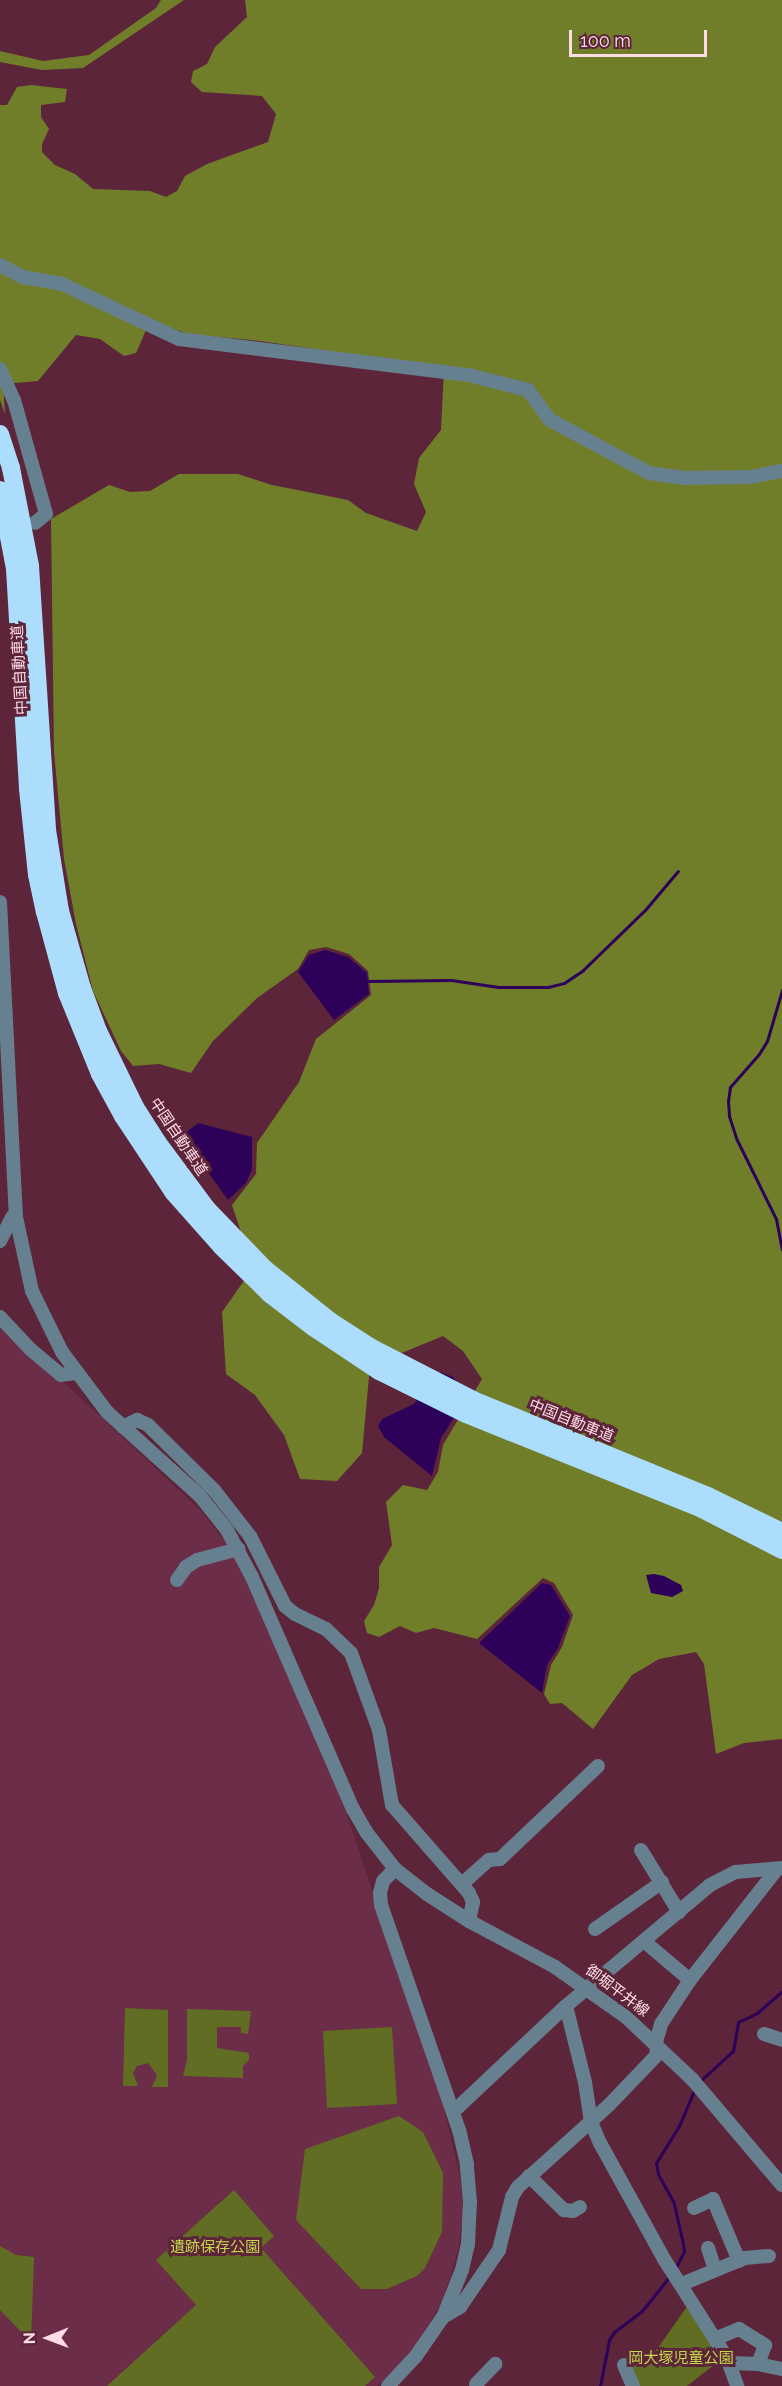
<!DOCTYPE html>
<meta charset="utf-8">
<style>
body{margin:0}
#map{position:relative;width:782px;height:2386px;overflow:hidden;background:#5c253a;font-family:Raleway,"Noto Sans JP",sans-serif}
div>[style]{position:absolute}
.built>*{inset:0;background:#6b2d47}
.green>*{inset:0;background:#616d23}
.forest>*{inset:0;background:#717e29}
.water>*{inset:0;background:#2d005a}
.stream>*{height:3px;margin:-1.5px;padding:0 1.5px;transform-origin:1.5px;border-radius:1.5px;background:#2d005a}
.minor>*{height:14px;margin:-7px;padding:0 7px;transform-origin:7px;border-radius:7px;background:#678090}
.highway>*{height:18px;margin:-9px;padding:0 9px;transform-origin:9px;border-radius:9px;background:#acddfd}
span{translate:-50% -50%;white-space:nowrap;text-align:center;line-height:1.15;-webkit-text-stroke:6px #5c253a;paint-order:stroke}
.street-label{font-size:15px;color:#ffdbe6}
.park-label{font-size:15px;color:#c3d948}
.north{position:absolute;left:18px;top:2308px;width:60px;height:60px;-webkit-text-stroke:4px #5c253a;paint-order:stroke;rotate:269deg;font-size:16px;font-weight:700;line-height:24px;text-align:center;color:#ffdbe6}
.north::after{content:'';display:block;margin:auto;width:21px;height:27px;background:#ffdbe6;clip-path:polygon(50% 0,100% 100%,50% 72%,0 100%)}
.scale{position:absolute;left:569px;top:30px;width:138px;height:27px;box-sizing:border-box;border:3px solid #ffdbe6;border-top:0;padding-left:8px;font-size:18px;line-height:21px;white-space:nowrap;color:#ffdbe6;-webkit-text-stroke:4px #5c253a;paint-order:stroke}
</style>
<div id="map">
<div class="built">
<i style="clip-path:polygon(0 1328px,17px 1346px,70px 1388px,199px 1509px,225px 1541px,240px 1568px,335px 1778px,444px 2108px,461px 2181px,463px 2212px,459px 2245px,451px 2276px,440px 2305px,422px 2337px,403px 2361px,377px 2386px,0 2386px)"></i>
</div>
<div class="green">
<i style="clip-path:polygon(125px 2008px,168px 2010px,168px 2087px,152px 2087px,157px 2075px,148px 2063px,137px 2066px,133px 2073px,138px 2086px,123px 2086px)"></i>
<i style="clip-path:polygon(187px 2009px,251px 2011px,248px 2034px,241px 2033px,241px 2027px,217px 2027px,217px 2048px,249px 2053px,249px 2060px,243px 2066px,243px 2078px,183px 2076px,187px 2060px)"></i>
<i style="clip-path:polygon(392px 2027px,397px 2104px,327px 2108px,323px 2031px)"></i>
<i style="clip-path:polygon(399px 2116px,423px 2132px,443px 2173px,442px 2232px,425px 2268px,417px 2276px,387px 2289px,361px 2289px,296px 2220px,305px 2149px)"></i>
<i style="clip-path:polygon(234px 2190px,274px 2236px,261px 2248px,375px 2377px,365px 2386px,107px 2386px,196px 2305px,156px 2260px)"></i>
<i style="clip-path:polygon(0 2246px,16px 2255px,34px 2257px,31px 2342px,0 2310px)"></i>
<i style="clip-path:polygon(691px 2307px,714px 2345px,705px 2350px,714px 2365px,687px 2386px,637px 2386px,628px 2368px,655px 2352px,686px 2308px)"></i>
</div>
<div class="forest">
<i style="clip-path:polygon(161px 0,184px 0,83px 68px,42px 70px,0 62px,0 51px,43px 61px,89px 55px,156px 8px)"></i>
<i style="clip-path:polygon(245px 0,782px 0,782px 1739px,744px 1743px,716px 1754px,704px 1664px,696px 1652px,659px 1659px,632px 1675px,593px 1729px,562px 1703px,550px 1704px,544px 1694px,551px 1665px,562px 1647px,573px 1615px,554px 1583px,543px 1578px,477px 1639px,434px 1628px,416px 1633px,400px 1626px,379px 1637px,367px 1633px,364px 1621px,374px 1605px,379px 1588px,379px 1567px,392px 1545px,386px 1502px,403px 1485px,427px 1490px,438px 1472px,443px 1445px,482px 1379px,463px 1351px,443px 1336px,370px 1366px,362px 1453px,337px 1481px,300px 1479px,284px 1435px,255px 1395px,226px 1374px,222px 1312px,253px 1268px,232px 1205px,256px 1174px,257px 1143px,299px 1082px,316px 1039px,371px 995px,368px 971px,349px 954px,326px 947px,309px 950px,298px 969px,257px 998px,213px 1041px,191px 1073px,159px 1064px,133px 1066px,121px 1051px,93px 991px,76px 924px,64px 859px,54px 752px,51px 519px,109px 485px,130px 492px,150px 491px,179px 474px,238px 474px,272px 485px,348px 500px,366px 513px,417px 531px,426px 512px,414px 484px,419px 458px,441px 430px,444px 368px,260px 341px,188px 334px,159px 324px,146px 330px,136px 353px,124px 356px,100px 339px,76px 335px,38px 381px,3px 384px,5px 414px,0 400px,0 105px,7px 105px,17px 87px,31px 85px,67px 89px,65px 102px,41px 105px,41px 117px,49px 129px,42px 144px,42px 152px,55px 165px,75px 174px,93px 189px,150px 191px,166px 197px,177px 191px,185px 176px,207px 164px,268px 142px,276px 114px,262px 96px,202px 92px,191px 82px,193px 71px,207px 64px,215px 47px,247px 17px)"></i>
</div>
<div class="water">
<i style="clip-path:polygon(325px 950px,348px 957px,367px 973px,369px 994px,334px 1020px,298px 972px,309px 955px)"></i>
<i style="clip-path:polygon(198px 1123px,252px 1137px,252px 1169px,246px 1183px,228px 1200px,182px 1136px)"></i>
<i style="clip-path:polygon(440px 1372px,453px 1377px,460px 1388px,455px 1416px,441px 1438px,432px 1476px,384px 1437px,378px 1426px,382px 1419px,414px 1404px,431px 1375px)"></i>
<i style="clip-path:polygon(654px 1574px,664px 1576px,681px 1585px,683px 1591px,672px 1597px,651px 1593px,646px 1575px)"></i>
<i style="clip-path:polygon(542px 1583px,551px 1585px,570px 1616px,558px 1648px,547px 1665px,542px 1693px,479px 1643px)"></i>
</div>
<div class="stream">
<i style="left:367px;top:981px;width:84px;rotate:-0.7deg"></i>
<i style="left:451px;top:980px;width:48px;rotate:8.5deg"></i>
<i style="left:498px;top:987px;width:50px"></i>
<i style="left:548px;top:987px;width:16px;rotate:-14deg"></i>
<i style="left:564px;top:983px;width:23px;rotate:-34deg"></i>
<i style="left:583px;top:970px;width:86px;rotate:-44.1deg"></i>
<i style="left:645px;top:910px;width:51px;rotate:-49.8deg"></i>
<i style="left:782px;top:990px;width:53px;rotate:106.4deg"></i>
<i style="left:767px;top:1041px;width:15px;rotate:122deg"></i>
<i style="left:759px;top:1054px;width:44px;rotate:131.3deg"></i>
<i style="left:730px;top:1087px;width:14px;rotate:98deg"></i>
<i style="left:728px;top:1101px;width:15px;rotate:86deg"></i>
<i style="left:729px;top:1116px;width:23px;rotate:72deg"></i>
<i style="left:736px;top:1138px;width:90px;rotate:63.7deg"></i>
<i style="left:776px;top:1219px;width:31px;rotate:79deg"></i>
<i style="left:699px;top:2082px;width:46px;rotate:-42.4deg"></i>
<i style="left:733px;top:2051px;width:29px;rotate:-80deg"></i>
<i style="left:738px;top:2022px;width:21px;rotate:-25deg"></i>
<i style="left:757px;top:2013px;width:33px;rotate:-41deg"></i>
<i style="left:675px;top:2269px;width:20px;rotate:-63deg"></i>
<i style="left:684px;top:2251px;width:12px;rotate:-99deg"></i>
<i style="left:682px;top:2239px;width:37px;rotate:-103deg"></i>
<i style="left:674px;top:2203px;width:33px;rotate:-119deg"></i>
<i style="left:658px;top:2174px;width:11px;rotate:-100deg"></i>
<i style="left:656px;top:2163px;width:44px;rotate:-58.1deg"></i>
<i style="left:679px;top:2126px;width:39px;rotate:-67deg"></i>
<i style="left:600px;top:2386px;width:47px;rotate:-78.9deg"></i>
<i style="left:609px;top:2340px;width:9px;rotate:-58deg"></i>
<i style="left:614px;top:2332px;width:35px;rotate:-37deg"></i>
<i style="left:642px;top:2311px;width:43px;rotate:-51.5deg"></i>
</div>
<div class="minor">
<i style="left:0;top:265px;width:26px;rotate:28deg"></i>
<i style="left:23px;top:277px;width:40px;rotate:10deg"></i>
<i style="left:62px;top:284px;width:129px;rotate:25.2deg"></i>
<i style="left:179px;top:339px;width:292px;rotate:7.1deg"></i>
<i style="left:469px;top:375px;width:61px;rotate:14.3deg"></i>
<i style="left:528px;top:390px;width:37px;rotate:54deg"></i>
<i style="left:550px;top:420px;width:112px;rotate:28.2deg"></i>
<i style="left:649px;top:473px;width:34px;rotate:8deg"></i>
<i style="left:683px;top:478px;width:67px;rotate:-0.9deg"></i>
<i style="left:750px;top:477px;width:33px;rotate:-11deg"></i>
<i style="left:0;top:369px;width:34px;rotate:66deg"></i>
<i style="left:14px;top:400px;width:118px;rotate:74.3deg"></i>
<i style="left:46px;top:514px;width:14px;rotate:141deg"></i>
<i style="left:0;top:902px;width:315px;rotate:87.1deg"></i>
<i style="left:16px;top:1217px;width:76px;rotate:77.8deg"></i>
<i style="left:32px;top:1291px;width:68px;rotate:63.8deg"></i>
<i style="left:62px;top:1352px;width:75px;rotate:53.1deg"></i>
<i style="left:107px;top:1412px;width:125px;rotate:42.1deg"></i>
<i style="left:200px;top:1496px;width:43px;rotate:51.5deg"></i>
<i style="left:227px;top:1530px;width:53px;rotate:62deg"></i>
<i style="left:252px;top:1577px;width:253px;rotate:66.5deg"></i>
<i style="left:353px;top:1809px;width:28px;rotate:60deg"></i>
<i style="left:367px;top:1833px;width:46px;rotate:52.1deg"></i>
<i style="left:395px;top:1869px;width:41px;rotate:38deg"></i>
<i style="left:427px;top:1894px;width:50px;rotate:32.7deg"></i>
<i style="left:469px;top:1921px;width:98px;rotate:28.1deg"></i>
<i style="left:555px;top:1967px;width:87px;rotate:35.2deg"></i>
<i style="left:626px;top:2017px;width:91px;rotate:43.2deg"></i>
<i style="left:692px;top:2079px;width:139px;rotate:49.7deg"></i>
<i style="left:0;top:1241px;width:27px;rotate:-63deg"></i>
<i style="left:0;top:1317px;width:44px;rotate:46.8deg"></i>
<i style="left:30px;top:1349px;width:40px;rotate:40deg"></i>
<i style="left:61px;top:1375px;width:14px;rotate:-8deg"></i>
<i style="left:123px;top:1427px;width:16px;rotate:-27deg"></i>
<i style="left:137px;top:1420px;width:12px;rotate:24deg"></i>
<i style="left:148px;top:1425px;width:93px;rotate:44.6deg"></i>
<i style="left:214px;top:1490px;width:58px;rotate:52deg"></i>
<i style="left:250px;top:1536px;width:78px;rotate:63.4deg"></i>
<i style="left:285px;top:1606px;width:13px;rotate:39deg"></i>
<i style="left:295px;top:1614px;width:34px;rotate:26deg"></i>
<i style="left:326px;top:1629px;width:35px;rotate:44deg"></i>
<i style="left:351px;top:1653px;width:82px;rotate:70deg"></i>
<i style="left:379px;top:1730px;width:76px;rotate:80.2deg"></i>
<i style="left:392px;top:1805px;width:117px;rotate:48.8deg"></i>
<i style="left:469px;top:1893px;width:10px;rotate:66deg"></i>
<i style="left:473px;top:1902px;width:19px;rotate:102deg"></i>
<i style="left:177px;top:1580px;width:16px;rotate:-55deg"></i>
<i style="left:186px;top:1567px;width:13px;rotate:-32deg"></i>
<i style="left:197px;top:1560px;width:43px;rotate:-14.7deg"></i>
<i style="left:641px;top:1850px;width:73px;rotate:58.5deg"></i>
<i style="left:462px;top:1884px;width:36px;rotate:-42deg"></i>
<i style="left:489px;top:1860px;width:11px;rotate:-5deg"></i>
<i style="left:500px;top:1859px;width:135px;rotate:-43.5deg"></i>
<i style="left:595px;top:1929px;width:82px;rotate:-35deg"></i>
<i style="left:645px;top:1942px;width:59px;rotate:40.2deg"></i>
<i style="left:566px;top:2006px;width:78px;rotate:76deg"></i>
<i style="left:585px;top:2082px;width:40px;rotate:81.5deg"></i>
<i style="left:591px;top:2122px;width:23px;rotate:67deg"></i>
<i style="left:600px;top:2143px;width:132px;rotate:61.1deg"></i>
<i style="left:664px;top:2259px;width:117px;rotate:57.5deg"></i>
<i style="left:727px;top:2358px;width:30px;rotate:70deg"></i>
<i style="left:764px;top:2034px;width:19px;rotate:18deg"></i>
<i style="left:453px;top:2112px;width:155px;rotate:-43.2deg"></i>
<i style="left:566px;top:2006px;width:188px;rotate:-40deg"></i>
<i style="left:710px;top:1885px;width:29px;rotate:-27deg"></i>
<i style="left:736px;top:1872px;width:46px;rotate:-5deg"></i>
<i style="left:529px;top:2176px;width:49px;rotate:44.2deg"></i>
<i style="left:564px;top:2210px;width:9px;rotate:6deg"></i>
<i style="left:573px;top:2211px;width:8px;rotate:-30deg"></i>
<i style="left:694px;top:2208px;width:21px;rotate:-25deg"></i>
<i style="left:713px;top:2199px;width:67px;rotate:67.2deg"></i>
<i style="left:708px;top:2248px;width:23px;rotate:72deg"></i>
<i style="left:682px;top:2284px;width:68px;rotate:-22.4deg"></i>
<i style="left:745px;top:2258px;width:24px;rotate:-5deg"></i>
<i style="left:443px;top:2317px;width:20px;rotate:-30deg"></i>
<i style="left:460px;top:2307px;width:69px;rotate:-55.6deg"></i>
<i style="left:499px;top:2250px;width:55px;rotate:-76.2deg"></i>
<i style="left:512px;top:2197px;width:12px;rotate:-59deg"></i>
<i style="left:518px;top:2187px;width:122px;rotate:-42deg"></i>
<i style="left:609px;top:2105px;width:69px;rotate:-46.2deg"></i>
<i style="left:657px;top:2055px;width:13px;rotate:-94deg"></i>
<i style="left:656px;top:2042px;width:19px;rotate:-74deg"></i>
<i style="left:661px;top:2024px;width:53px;rotate:-56.6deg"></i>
<i style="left:690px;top:1980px;width:141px;rotate:-51.9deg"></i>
<i style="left:715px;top:2339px;width:26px;rotate:-23deg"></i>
<i style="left:739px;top:2329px;width:31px;rotate:32deg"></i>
<i style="left:765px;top:2345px;width:20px;rotate:110deg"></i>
<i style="left:729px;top:2363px;width:29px;rotate:2deg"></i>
<i style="left:758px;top:2364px;width:25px;rotate:12deg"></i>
<i style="left:624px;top:2365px;width:23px;rotate:67deg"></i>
<i style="left:476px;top:2384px;width:28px;rotate:-46deg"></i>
<i style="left:388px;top:2386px;width:41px;rotate:-47deg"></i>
<i style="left:416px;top:2356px;width:47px;rotate:-55.3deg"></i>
<i style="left:443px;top:2317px;width:51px;rotate:-68deg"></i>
<i style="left:462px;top:2270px;width:27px;rotate:-77deg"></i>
<i style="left:468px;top:2244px;width:42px;rotate:-87.3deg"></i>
<i style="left:470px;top:2202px;width:38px;rotate:-95deg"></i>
<i style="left:467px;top:2164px;width:35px;rotate:-103deg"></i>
<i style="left:459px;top:2130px;width:238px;rotate:-109.1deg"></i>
<i style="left:381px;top:1905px;width:12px;rotate:-95deg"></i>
<i style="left:380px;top:1893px;width:12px;rotate:-76deg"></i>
<i style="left:383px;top:1881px;width:17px;rotate:-45deg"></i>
</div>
<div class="highway">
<i style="left:0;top:434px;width:36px;rotate:72deg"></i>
<i style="left:11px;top:468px;width:100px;rotate:79deg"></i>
<i style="left:30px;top:566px;width:265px;rotate:86.3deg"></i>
<i style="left:47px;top:830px;width:82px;rotate:80.9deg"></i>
<i style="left:60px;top:911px;width:80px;rotate:74.1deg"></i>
<i style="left:82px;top:988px;width:46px;rotate:69.6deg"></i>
<i style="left:98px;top:1031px;width:85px;rotate:64deg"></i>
<i style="left:135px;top:1107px;width:43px;rotate:57.4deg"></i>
<i style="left:158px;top:1143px;width:82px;rotate:53.4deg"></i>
<i style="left:207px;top:1209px;width:83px;rotate:46deg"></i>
<i style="left:265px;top:1269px;width:83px;rotate:38.7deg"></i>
<i style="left:330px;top:1321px;width:48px;rotate:33deg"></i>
<i style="left:370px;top:1347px;width:116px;rotate:27.2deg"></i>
<i style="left:473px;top:1400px;width:254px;rotate:22.2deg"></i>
<i style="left:708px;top:1496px;width:82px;rotate:25.9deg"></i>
<i style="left:0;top:490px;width:80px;rotate:79.2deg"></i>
<i style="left:15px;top:569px;width:220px;rotate:86.6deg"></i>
<i style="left:28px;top:789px;width:86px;rotate:84deg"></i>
<i style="left:37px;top:875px;width:38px;rotate:78deg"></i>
<i style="left:45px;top:912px;width:84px;rotate:74.8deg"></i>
<i style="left:67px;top:993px;width:87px;rotate:67.8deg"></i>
<i style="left:100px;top:1074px;width:48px;rotate:61.3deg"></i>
<i style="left:123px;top:1116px;width:92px;rotate:56.5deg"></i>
<i style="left:174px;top:1193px;width:71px;rotate:48.4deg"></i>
<i style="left:221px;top:1246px;width:69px;rotate:44.4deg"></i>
<i style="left:270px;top:1294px;width:54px;rotate:37.5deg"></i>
<i style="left:313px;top:1327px;width:79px;rotate:33.7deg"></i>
<i style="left:379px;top:1371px;width:97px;rotate:26.3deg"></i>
<i style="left:466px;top:1414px;width:254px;rotate:21.9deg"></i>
<i style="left:702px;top:1509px;width:90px;rotate:27.1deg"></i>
</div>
<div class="street-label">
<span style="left:20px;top:670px;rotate:-93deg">中国自動車道</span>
<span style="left:178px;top:1137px;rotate:56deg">中国自動車道</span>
<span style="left:571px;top:1421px;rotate:22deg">中国自動車道</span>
<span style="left:617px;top:1991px;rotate:37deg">御堀平井線</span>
</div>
<div class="park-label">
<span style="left:215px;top:2248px">遺跡保存公園</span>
<span style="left:681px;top:2359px">岡大塚児童公園</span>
</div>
<div class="north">N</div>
<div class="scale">100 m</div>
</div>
